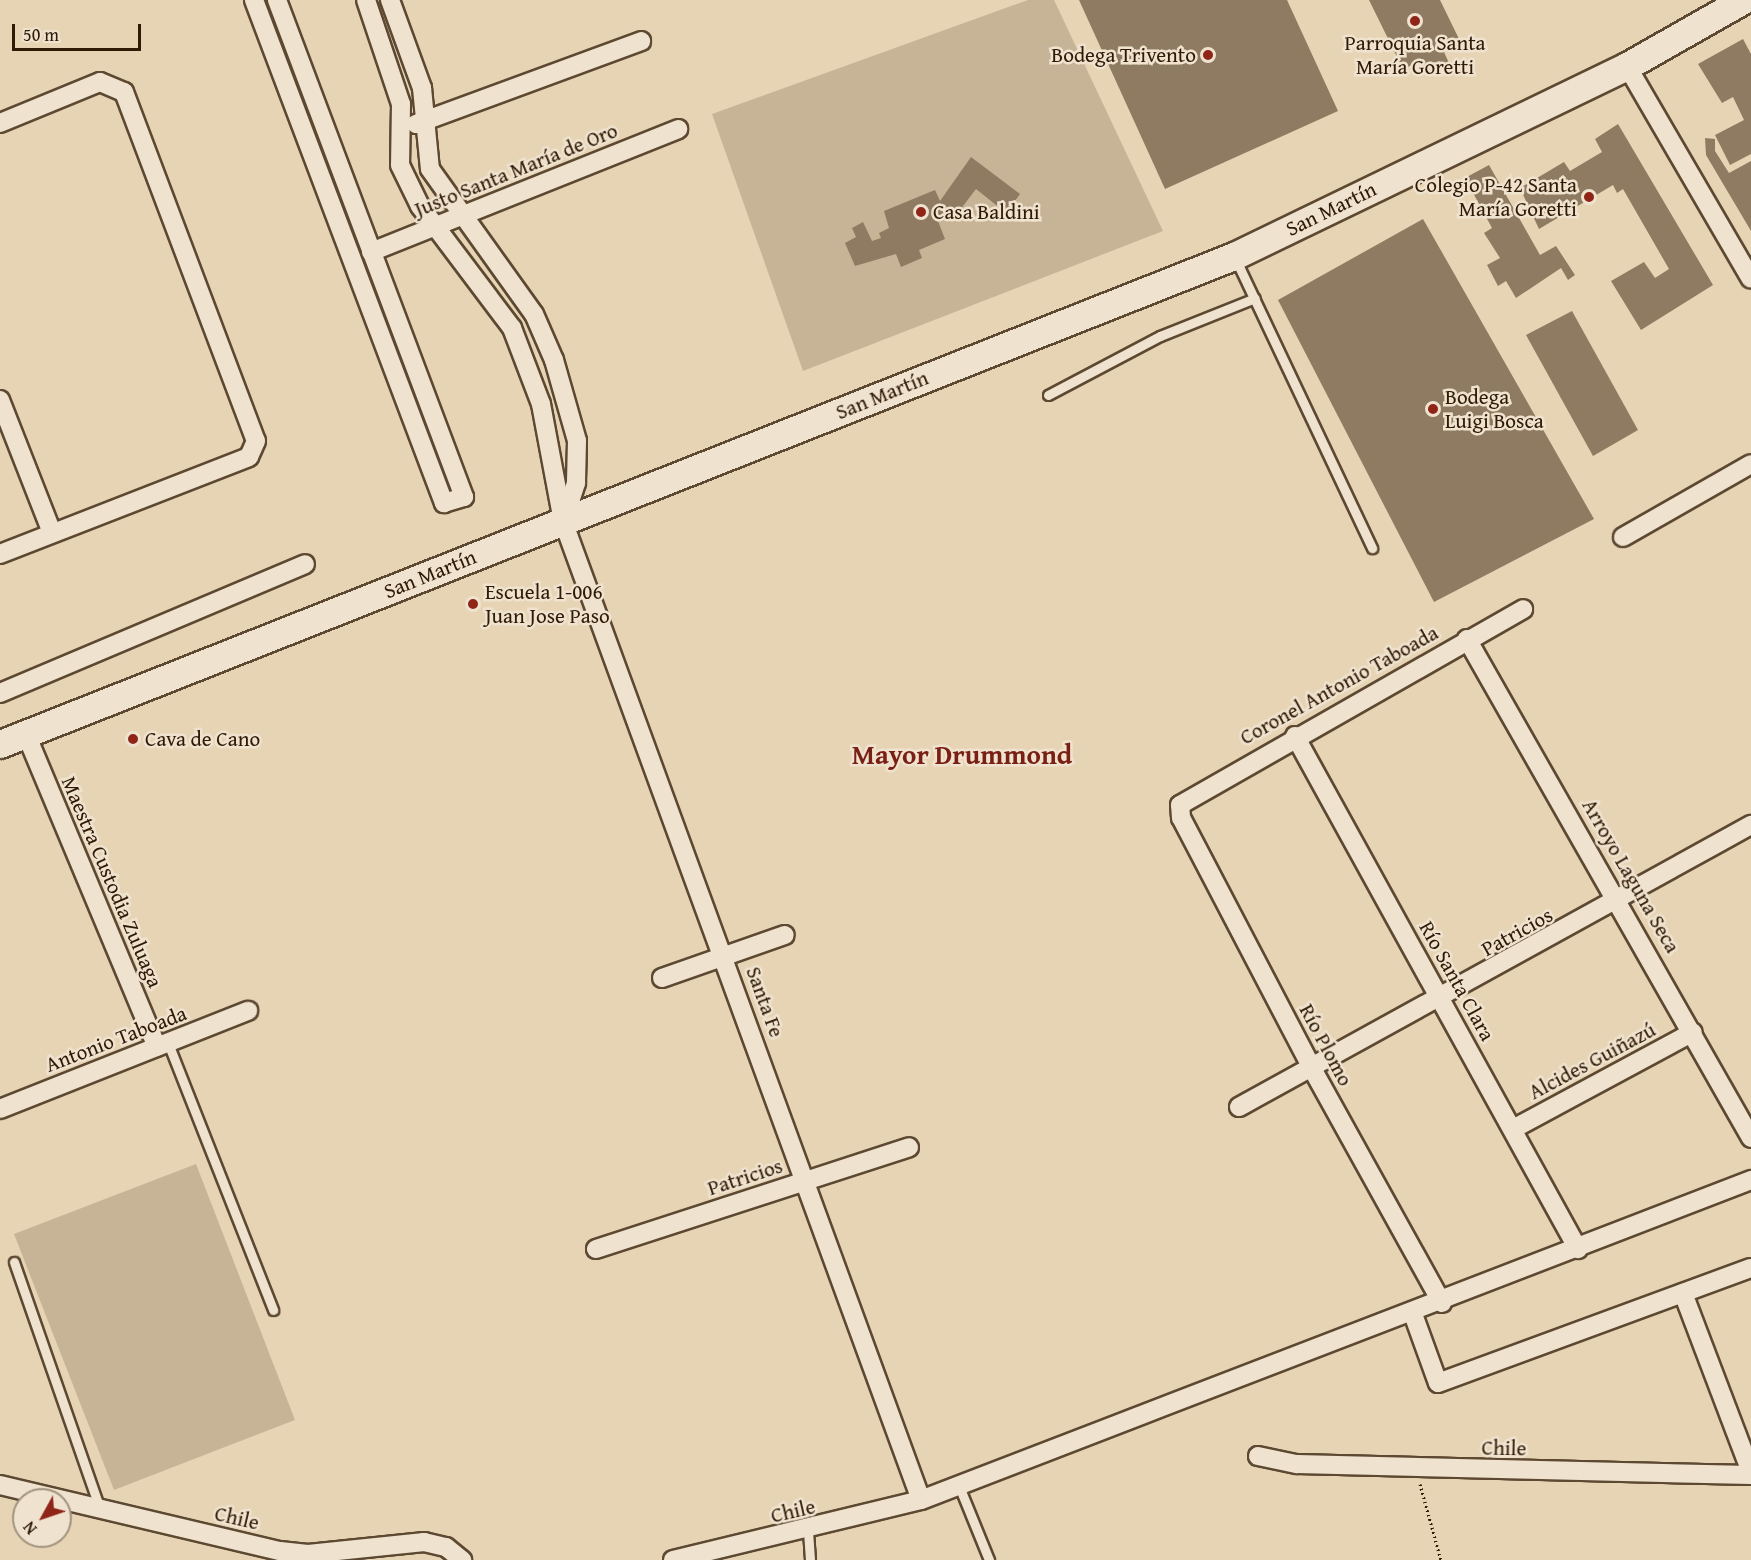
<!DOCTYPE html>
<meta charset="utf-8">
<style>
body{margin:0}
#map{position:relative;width:1751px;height:1560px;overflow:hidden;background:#e6d4b5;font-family:"Gentium Book Plus",serif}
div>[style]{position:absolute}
.green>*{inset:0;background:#c7b497}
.building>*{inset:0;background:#8e7b61}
.path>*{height:3px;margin-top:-1.5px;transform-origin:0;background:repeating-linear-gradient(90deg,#2f1a05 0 1.5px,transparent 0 4.5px)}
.roads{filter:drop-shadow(2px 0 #5d4831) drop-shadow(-2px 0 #5d4831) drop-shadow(0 2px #5d4831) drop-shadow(0 -2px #5d4831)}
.service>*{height:9px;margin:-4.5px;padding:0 4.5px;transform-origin:4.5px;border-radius:4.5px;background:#efe3cf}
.minor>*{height:18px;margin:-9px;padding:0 9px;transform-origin:9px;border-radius:9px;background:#efe3cf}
.secondary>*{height:27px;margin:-13.5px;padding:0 13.5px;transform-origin:13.5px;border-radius:13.5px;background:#efe3cf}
.dots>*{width:16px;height:16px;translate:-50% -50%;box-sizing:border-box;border:3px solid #efe3cf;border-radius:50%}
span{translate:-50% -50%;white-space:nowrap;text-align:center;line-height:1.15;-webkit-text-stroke:5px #efe3cf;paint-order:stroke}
.poi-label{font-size:21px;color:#2f1a05}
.right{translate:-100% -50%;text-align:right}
.left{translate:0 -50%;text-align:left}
.street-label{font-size:21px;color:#2f1a05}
.district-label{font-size:27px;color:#7a1f14;font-weight:700}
.north{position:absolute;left:12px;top:1488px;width:60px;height:60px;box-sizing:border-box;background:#efe3cf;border:2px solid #a2937e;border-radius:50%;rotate:230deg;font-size:16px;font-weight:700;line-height:24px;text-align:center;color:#2f1a05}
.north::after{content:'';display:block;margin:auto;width:21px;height:27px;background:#8f2418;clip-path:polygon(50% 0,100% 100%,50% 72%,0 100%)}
.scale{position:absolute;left:12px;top:24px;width:129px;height:27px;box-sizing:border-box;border:3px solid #2f1a05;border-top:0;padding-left:8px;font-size:18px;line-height:21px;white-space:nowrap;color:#2f1a05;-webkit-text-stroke:4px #efe3cf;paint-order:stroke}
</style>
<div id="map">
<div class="green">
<i style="clip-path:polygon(1028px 0,1054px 0,1163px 231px,803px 371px,712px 114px)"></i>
<i style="clip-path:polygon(196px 1164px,295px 1420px,114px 1490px,14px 1234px)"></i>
</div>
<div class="building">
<i style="clip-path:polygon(1079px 0,1287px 0,1338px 111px,1165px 189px)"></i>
<i style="clip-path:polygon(1369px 0,1440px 0,1460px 41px,1443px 50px,1449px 63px,1426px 75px,1419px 62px,1403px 69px)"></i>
<i style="clip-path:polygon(1743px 39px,1751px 54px,1751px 154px,1730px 165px,1715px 135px,1744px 120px,1733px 97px,1722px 103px,1698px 64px)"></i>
<i style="clip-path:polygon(1618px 124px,1713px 285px,1641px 330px,1611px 281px,1644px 262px,1655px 278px,1669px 269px,1623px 189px,1617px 193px,1613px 185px,1539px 229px,1520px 188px,1564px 162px,1570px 171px,1602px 152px,1595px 139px)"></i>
<i style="clip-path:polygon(1705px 138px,1715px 139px,1715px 151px,1729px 173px,1751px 161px,1751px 231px,1706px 155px)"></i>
<i style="clip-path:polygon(971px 157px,1020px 194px,1006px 213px,976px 189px,957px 214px,938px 221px,945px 239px,919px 250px,922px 258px,901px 267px,896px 254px,855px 266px,845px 243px,856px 237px,852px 228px,863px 222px,872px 241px,881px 238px,879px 233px,889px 228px,884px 211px,935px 190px,940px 201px)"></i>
<i style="clip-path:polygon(1489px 165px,1540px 255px,1556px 246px,1575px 275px,1568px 280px,1561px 268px,1516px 298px,1506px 281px,1498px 286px,1487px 265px,1500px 258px,1484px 233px,1492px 228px,1465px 178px)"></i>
<i style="clip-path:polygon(1423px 219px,1594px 519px,1434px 602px,1278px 300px)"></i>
<i style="clip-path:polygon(1572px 311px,1638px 430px,1593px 456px,1526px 335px)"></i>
</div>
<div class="path">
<i style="left:1420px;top:1484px;width:79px;rotate:74.6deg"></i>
</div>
<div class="roads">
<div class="service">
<i style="left:1235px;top:258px;width:321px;rotate:64.7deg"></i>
<i style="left:1048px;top:395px;width:127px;rotate:-27.8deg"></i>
<i style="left:1160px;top:336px;width:102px;rotate:-21.8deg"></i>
<i style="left:168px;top:1043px;width:287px;rotate:68.5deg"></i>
<i style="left:14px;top:1262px;width:262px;rotate:70.8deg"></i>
<i style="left:959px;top:1486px;width:80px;rotate:67.9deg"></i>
<i style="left:808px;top:1531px;width:29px;rotate:86deg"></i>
</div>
<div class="minor">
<i style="left:254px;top:0;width:538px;rotate:69.31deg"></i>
<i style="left:444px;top:503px;width:21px;rotate:-17deg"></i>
<i style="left:464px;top:497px;width:531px;rotate:-110.62deg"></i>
<i style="left:366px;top:0;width:110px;rotate:71.4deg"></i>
<i style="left:401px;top:104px;width:61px;rotate:90.9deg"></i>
<i style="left:400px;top:165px;width:46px;rotate:64deg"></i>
<i style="left:420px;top:206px;width:153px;rotate:53deg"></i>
<i style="left:512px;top:328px;width:81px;rotate:69.1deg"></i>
<i style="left:541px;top:404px;width:119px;rotate:79.4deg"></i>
<i style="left:563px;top:521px;width:1042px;rotate:69.91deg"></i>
<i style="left:390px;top:0;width:94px;rotate:70deg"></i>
<i style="left:422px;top:88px;width:81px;rotate:84.4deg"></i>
<i style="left:430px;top:169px;width:178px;rotate:54.4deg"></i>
<i style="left:534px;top:314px;width:50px;rotate:66.5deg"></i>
<i style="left:554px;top:360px;width:84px;rotate:74.1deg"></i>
<i style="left:577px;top:441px;width:42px;rotate:91.4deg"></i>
<i style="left:576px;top:483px;width:39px;rotate:108deg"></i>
<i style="left:1627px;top:66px;width:246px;rotate:59.8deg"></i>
<i style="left:0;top:123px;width:108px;rotate:-22.3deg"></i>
<i style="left:100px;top:82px;width:26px;rotate:23deg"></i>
<i style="left:124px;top:92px;width:373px;rotate:69.3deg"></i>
<i style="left:256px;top:441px;width:17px;rotate:114deg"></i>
<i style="left:249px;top:457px;width:267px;rotate:158.7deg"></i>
<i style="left:416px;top:124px;width:240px;rotate:-20.2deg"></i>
<i style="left:371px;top:252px;width:331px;rotate:-21.8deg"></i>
<i style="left:0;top:400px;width:143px;rotate:68.6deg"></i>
<i style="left:1623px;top:537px;width:147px;rotate:-29.7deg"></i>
<i style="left:1467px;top:639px;width:574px;rotate:60.35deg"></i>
<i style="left:0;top:693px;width:331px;rotate:-22.9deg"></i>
<i style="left:26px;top:734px;width:339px;rotate:67.3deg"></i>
<i style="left:1295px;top:736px;width:586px;rotate:61.12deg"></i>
<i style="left:662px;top:978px;width:130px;rotate:-19.3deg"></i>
<i style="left:1239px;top:1107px;width:585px;rotate:-28.85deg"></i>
<i style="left:0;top:1109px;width:267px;rotate:-21.6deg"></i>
<i style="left:1513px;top:1129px;width:204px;rotate:-28.3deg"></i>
<i style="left:596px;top:1249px;width:329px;rotate:-18deg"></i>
<i style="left:1683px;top:1293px;width:191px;rotate:69.2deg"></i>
<i style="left:1442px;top:1303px;width:266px;rotate:-119deg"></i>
<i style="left:1313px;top:1070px;width:284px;rotate:-117.6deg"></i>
<i style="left:1181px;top:818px;width:13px;rotate:-94deg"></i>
<i style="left:1180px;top:805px;width:395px;rotate:-29.7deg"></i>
<i style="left:1413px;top:1314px;width:73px;rotate:70.1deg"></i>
<i style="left:1438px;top:1383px;width:333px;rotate:-20.2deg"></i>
<i style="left:1258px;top:1456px;width:40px;rotate:12deg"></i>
<i style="left:1297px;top:1464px;width:454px;rotate:1.4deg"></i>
<i style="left:0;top:1485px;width:288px;rotate:13.3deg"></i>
<i style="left:280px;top:1551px;width:28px;rotate:6deg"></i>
<i style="left:308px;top:1554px;width:117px;rotate:-5.9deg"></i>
<i style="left:424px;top:1542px;width:23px;rotate:13deg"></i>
<i style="left:446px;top:1547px;width:21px;rotate:39deg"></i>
<i style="left:673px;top:1560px;width:255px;rotate:-13.6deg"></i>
<i style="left:921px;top:1500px;width:890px;rotate:-21.08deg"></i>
</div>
<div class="secondary">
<i style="left:0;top:744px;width:1327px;rotate:-21.58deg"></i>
<i style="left:1234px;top:256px;width:437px;rotate:-25.8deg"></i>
<i style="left:1627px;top:66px;width:133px;rotate:-29.6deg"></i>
</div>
</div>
<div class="dots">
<i style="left:1415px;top:21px;background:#8f2418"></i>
<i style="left:1208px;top:55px;background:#8f2418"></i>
<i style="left:1589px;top:197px;background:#8f2418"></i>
<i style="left:921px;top:212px;background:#8f2418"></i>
<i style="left:1433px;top:409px;background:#8f2418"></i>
<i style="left:473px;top:604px;background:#8f2418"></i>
<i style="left:133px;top:739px;background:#8f2418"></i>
</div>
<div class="poi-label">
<span style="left:1415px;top:55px">Parroquia Santa<br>María Goretti</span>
<span class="right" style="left:1196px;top:55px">Bodega Trivento</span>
<span class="right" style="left:1577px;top:197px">Colegio P-42 Santa<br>María Goretti</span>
<span class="left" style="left:933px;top:212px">Casa Baldini</span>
<span class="left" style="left:1445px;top:409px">Bodega<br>Luigi Bosca</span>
<span class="left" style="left:485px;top:604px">Escuela 1-006<br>Juan Jose Paso</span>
<span class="left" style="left:145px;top:739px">Cava de Cano</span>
</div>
<div class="street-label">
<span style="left:516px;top:170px;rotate:-22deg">Justo Santa María de Oro</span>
<span style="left:1331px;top:209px;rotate:-26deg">San Martín</span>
<span style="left:882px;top:395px;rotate:-22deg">San Martín</span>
<span style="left:430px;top:574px;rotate:-22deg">San Martín</span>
<span style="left:1339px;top:685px;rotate:-29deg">Coronel Antonio Taboada</span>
<span style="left:1631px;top:876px;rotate:60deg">Arroyo Laguna Seca</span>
<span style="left:112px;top:882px;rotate:67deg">Maestra Custodia Zuluaga</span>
<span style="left:1517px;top:932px;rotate:-29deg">Patricios</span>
<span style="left:1457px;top:981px;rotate:61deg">Río Santa Clara</span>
<span style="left:765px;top:1002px;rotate:70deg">Santa Fe</span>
<span style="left:116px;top:1039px;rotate:-21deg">Antonio Taboada</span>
<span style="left:1326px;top:1045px;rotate:62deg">Río Plomo</span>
<span style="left:1592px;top:1061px;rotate:-28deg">Alcides Guiñazú</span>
<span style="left:745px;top:1177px;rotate:-18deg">Patricios</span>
<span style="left:1504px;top:1448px;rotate:1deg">Chile</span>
<span style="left:793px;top:1511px;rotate:-13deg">Chile</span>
<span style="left:237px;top:1518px;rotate:13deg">Chile</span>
</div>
<div class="district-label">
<span style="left:962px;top:755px">Mayor Drummond</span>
</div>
<div class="north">N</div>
<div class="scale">50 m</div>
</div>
